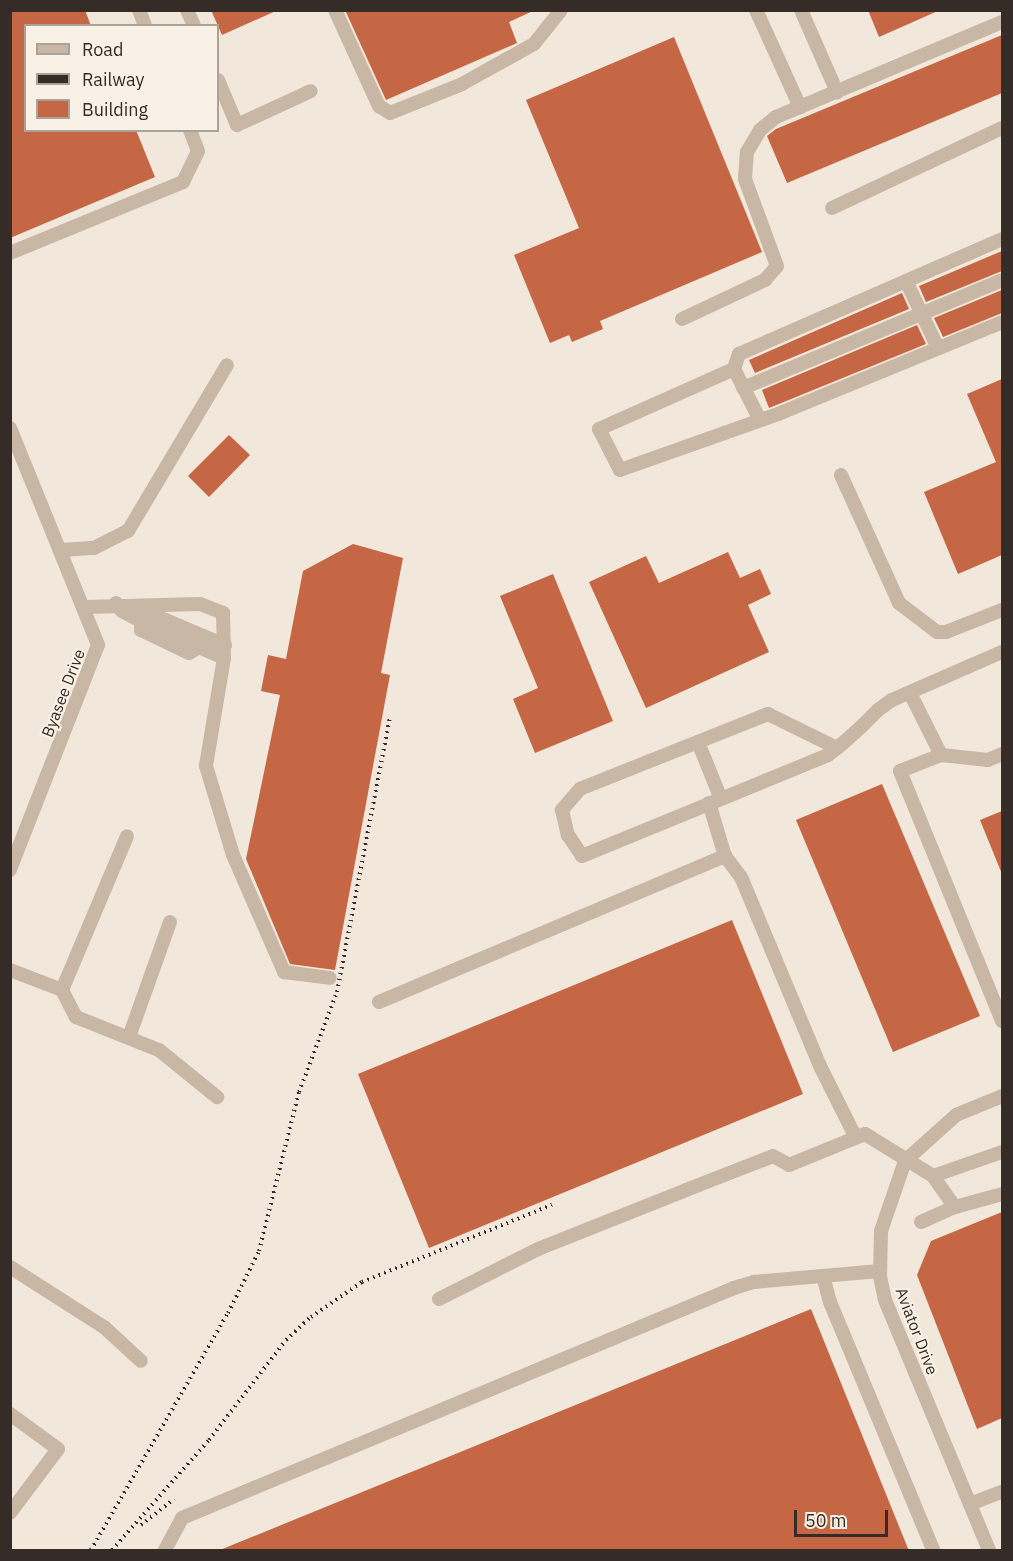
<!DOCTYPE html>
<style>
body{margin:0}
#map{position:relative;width:1013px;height:1561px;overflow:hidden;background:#f1e7da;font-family:"IBM Plex Sans",sans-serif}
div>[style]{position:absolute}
.building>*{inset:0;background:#c56644}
.minor>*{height:14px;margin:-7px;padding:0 7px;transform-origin:7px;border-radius:7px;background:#c9b7a6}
.rail>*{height:4px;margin-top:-2px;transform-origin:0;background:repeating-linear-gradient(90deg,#352c27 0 1.5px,transparent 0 6px)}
span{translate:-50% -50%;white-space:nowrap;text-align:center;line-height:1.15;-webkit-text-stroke:4.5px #f9f1e6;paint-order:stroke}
.street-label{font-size:16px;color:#352c27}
.frame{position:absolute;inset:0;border:12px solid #352c27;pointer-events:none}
.legend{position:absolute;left:24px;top:24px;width:195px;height:108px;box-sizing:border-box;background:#f9f1e6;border:2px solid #aba29a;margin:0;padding:8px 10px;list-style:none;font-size:18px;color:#352c27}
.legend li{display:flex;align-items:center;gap:12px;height:30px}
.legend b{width:30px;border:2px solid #aba29a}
.scale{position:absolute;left:794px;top:1510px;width:94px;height:27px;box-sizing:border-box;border:3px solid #352c27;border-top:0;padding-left:8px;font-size:18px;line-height:21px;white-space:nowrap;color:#352c27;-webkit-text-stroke:4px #f9f1e6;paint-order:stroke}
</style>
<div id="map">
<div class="building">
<i style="clip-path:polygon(10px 10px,85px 10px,91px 26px,26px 26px,26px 130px,136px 130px,155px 177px,10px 238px)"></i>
<i style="clip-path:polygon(211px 10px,278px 10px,222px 35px)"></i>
<i style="clip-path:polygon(345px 10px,535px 10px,509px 22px,517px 43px,386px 100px)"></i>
<i style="clip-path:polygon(868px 10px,940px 10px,879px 37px)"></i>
<i style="clip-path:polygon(1002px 35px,1002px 93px,787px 183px,767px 136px,776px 129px)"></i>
<i style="clip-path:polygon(674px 37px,762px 252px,600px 321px,603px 329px,572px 342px,569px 335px,550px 343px,514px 255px,579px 228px,526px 100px)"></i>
<i style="clip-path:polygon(1002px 251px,1002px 271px,926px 302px,919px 286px)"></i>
<i style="clip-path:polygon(1002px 290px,1002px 313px,943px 337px,934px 318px)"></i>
<i style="clip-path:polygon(902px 293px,909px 309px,755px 373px,749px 360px)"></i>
<i style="clip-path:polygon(917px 325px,926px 344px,769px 408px,762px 390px)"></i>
<i style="clip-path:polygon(1002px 379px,1002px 555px,958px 574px,924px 492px,996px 462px,967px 394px)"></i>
<i style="clip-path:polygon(229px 435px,250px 455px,209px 497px,188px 476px)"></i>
<i style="clip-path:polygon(353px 544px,403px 558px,381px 673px,390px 675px,335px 970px,290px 964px,246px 859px,280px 695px,261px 691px,268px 655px,286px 659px,303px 571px)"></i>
<i style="clip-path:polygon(728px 552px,740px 578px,760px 569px,771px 594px,748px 605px,769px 652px,646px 708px,589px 582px,646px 556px,659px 583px)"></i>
<i style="clip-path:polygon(553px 574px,613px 721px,535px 753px,513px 699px,538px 688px,500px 596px)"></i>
<i style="clip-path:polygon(882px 784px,980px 1016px,893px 1052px,796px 820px)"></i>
<i style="clip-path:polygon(1002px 811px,1002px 874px,980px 820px)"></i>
<i style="clip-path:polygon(732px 920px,803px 1094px,429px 1248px,358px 1074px)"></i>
<i style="clip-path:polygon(1002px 1212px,1002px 1418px,977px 1429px,917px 1275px,931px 1241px)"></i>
<i style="clip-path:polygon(811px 1309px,909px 1551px,220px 1551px,220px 1550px)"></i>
</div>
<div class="minor">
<i style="left:139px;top:10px;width:17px;rotate:69deg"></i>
<i style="left:187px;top:10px;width:17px;rotate:66deg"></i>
<i style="left:335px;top:10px;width:106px;rotate:65.4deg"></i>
<i style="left:379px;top:106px;width:13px;rotate:32deg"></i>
<i style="left:390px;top:113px;width:78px;rotate:-21.9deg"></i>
<i style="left:462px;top:84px;width:82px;rotate:-29.1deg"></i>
<i style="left:534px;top:44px;width:43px;rotate:-51.5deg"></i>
<i style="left:756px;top:10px;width:107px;rotate:65.6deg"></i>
<i style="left:801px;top:10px;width:90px;rotate:66.3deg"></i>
<i style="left:218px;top:80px;width:49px;rotate:67.1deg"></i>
<i style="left:237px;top:125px;width:81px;rotate:-24.7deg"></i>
<i style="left:832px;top:208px;width:188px;rotate:-25.2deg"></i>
<i style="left:10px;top:253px;width:187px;rotate:-22.3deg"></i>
<i style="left:183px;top:182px;width:34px;rotate:-64deg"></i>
<i style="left:198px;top:151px;width:22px;rotate:-111deg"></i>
<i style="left:906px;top:281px;width:74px;rotate:64.5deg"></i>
<i style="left:682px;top:319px;width:92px;rotate:-25.2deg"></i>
<i style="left:765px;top:280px;width:18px;rotate:-49deg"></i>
<i style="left:777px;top:266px;width:93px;rotate:-110.2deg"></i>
<i style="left:745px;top:179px;width:27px;rotate:-86deg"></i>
<i style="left:747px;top:152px;width:26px;rotate:-59deg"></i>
<i style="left:760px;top:130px;width:21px;rotate:-39deg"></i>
<i style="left:776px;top:117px;width:245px;rotate:-22.8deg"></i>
<i style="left:734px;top:369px;width:148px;rotate:156deg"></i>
<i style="left:599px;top:429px;width:46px;rotate:62.9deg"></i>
<i style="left:620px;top:470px;width:168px;rotate:-19.5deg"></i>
<i style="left:778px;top:414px;width:242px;rotate:-22.3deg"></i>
<i style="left:743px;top:388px;width:281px;rotate:-22.6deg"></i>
<i style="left:760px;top:420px;width:57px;rotate:-117deg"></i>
<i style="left:734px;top:369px;width:16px;rotate:-72deg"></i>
<i style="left:739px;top:354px;width:287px;rotate:-23.6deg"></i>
<i style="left:10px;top:428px;width:234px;rotate:67.9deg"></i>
<i style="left:98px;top:645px;width:242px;rotate:111.4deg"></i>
<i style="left:841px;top:475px;width:141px;rotate:65.6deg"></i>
<i style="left:899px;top:603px;width:48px;rotate:37.3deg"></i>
<i style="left:937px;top:632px;width:9px"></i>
<i style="left:946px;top:632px;width:60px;rotate:-21.4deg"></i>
<i style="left:62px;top:550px;width:32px;rotate:-4deg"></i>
<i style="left:94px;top:548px;width:38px;rotate:-27deg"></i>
<i style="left:128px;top:531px;width:193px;rotate:-59.2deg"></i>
<i style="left:116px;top:603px;width:10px;rotate:53deg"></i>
<i style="left:122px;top:611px;width:21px;rotate:28deg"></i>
<i style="left:141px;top:621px;width:9px;rotate:90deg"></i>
<i style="left:141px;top:630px;width:53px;rotate:25.6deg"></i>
<i style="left:189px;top:653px;width:14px;rotate:-30deg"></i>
<i style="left:86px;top:607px;width:114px;rotate:-1.5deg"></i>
<i style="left:200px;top:604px;width:25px;rotate:21deg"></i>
<i style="left:223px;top:613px;width:45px;rotate:88.7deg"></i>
<i style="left:224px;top:658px;width:109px;rotate:99.5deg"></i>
<i style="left:206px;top:766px;width:93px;rotate:73.1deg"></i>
<i style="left:233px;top:855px;width:128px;rotate:66.4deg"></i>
<i style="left:284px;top:972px;width:46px;rotate:7.4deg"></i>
<i style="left:224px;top:658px;width:91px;rotate:-156deg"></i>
<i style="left:141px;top:621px;width:10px;rotate:-73deg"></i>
<i style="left:144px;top:611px;width:88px;rotate:22.8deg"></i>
<i style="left:910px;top:693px;width:69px;rotate:63.4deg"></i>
<i style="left:698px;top:742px;width:61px;rotate:68deg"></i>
<i style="left:837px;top:748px;width:77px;rotate:-153.8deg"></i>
<i style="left:768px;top:714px;width:202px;rotate:158.3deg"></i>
<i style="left:580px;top:789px;width:28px;rotate:131deg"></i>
<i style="left:562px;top:810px;width:26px;rotate:77deg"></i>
<i style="left:568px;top:835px;width:25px;rotate:56deg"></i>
<i style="left:582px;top:856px;width:266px;rotate:-22.3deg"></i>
<i style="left:828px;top:755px;width:11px;rotate:-38deg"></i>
<i style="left:837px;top:748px;width:6px;rotate:-39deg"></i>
<i style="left:842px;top:744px;width:27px;rotate:-42deg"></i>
<i style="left:862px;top:726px;width:23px;rotate:-45deg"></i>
<i style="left:878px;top:710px;width:17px;rotate:-36deg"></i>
<i style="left:892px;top:700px;width:120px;rotate:-23.6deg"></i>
<i style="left:1002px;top:754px;width:15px;rotate:157deg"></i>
<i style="left:988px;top:760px;width:47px;rotate:-173.9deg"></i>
<i style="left:941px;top:755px;width:44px;rotate:158.7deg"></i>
<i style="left:900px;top:771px;width:270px;rotate:67.8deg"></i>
<i style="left:709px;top:803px;width:55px;rotate:73.2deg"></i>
<i style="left:10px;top:970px;width:56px;rotate:21deg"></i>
<i style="left:62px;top:990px;width:167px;rotate:-67.1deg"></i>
<i style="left:62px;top:990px;width:30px;rotate:63deg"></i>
<i style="left:76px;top:1017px;width:89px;rotate:21.7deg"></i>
<i style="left:159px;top:1050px;width:75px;rotate:39deg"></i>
<i style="left:379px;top:1002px;width:376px;rotate:-22.9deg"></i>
<i style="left:725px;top:856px;width:26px;rotate:53deg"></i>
<i style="left:741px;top:877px;width:205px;rotate:67.3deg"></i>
<i style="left:820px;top:1066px;width:80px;rotate:63.4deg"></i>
<i style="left:129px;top:1037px;width:122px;rotate:-70.4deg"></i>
<i style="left:933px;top:1176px;width:73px;rotate:-19.2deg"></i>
<i style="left:921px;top:1222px;width:37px;rotate:-24deg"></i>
<i style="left:10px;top:1267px;width:112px;rotate:32.6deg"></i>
<i style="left:104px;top:1327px;width:50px;rotate:42.6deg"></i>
<i style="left:823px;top:1276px;width:27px;rotate:75deg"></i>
<i style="left:830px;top:1302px;width:269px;rotate:67.4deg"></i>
<i style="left:439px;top:1299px;width:111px;rotate:-26.8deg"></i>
<i style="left:538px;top:1249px;width:159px;rotate:-21.7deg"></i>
<i style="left:686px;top:1190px;width:93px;rotate:-21.3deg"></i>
<i style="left:773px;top:1156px;width:18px;rotate:29deg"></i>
<i style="left:789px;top:1165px;width:82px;rotate:-22.2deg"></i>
<i style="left:865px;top:1134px;width:80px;rotate:31.7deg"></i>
<i style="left:933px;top:1176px;width:38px;rotate:55deg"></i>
<i style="left:955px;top:1207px;width:49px;rotate:-15.5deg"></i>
<i style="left:10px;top:1414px;width:59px;rotate:36.1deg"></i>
<i style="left:58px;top:1449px;width:80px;rotate:126.9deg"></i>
<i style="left:970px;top:1504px;width:34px;rotate:-21deg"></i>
<i style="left:165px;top:1550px;width:36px;rotate:-62deg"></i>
<i style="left:182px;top:1518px;width:598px;rotate:-22.62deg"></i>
<i style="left:734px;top:1288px;width:21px;rotate:-17deg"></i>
<i style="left:754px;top:1282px;width:126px;rotate:-5deg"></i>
<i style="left:989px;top:1550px;width:271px;rotate:-112.6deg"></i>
<i style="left:885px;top:1300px;width:25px;rotate:-102deg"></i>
<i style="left:880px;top:1276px;width:45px;rotate:-88.7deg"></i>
<i style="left:881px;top:1231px;width:74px;rotate:-71.1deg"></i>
<i style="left:905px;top:1161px;width:69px;rotate:-42deg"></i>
<i style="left:956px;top:1115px;width:50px;rotate:-22.4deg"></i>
</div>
<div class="rail">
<i style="left:141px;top:1525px;width:42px;rotate:-38.2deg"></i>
<i style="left:91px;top:1550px;width:274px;rotate:-60deg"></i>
<i style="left:228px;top:1313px;width:69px;rotate:-63.4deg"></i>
<i style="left:259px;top:1251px;width:164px;rotate:-75.9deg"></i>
<i style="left:299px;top:1092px;width:107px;rotate:-69.2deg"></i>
<i style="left:337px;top:992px;width:281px;rotate:-79.1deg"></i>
<i style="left:112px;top:1550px;width:147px;rotate:-48.6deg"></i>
<i style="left:209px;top:1440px;width:126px;rotate:-52.4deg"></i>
<i style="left:286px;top:1340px;width:34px;rotate:-43deg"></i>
<i style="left:311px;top:1317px;width:62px;rotate:-34.5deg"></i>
<i style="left:362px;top:1282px;width:205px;rotate:-22.1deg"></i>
</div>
<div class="street-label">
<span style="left:63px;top:693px;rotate:-69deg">Byasee Drive</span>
<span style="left:917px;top:1331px;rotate:69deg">Aviator Drive</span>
</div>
<div class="frame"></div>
<ul class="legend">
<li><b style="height:8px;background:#c9b7a6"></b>Road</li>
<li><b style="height:8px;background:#352c27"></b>Railway</li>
<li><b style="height:16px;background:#c56644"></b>Building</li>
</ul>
<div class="scale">50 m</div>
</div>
